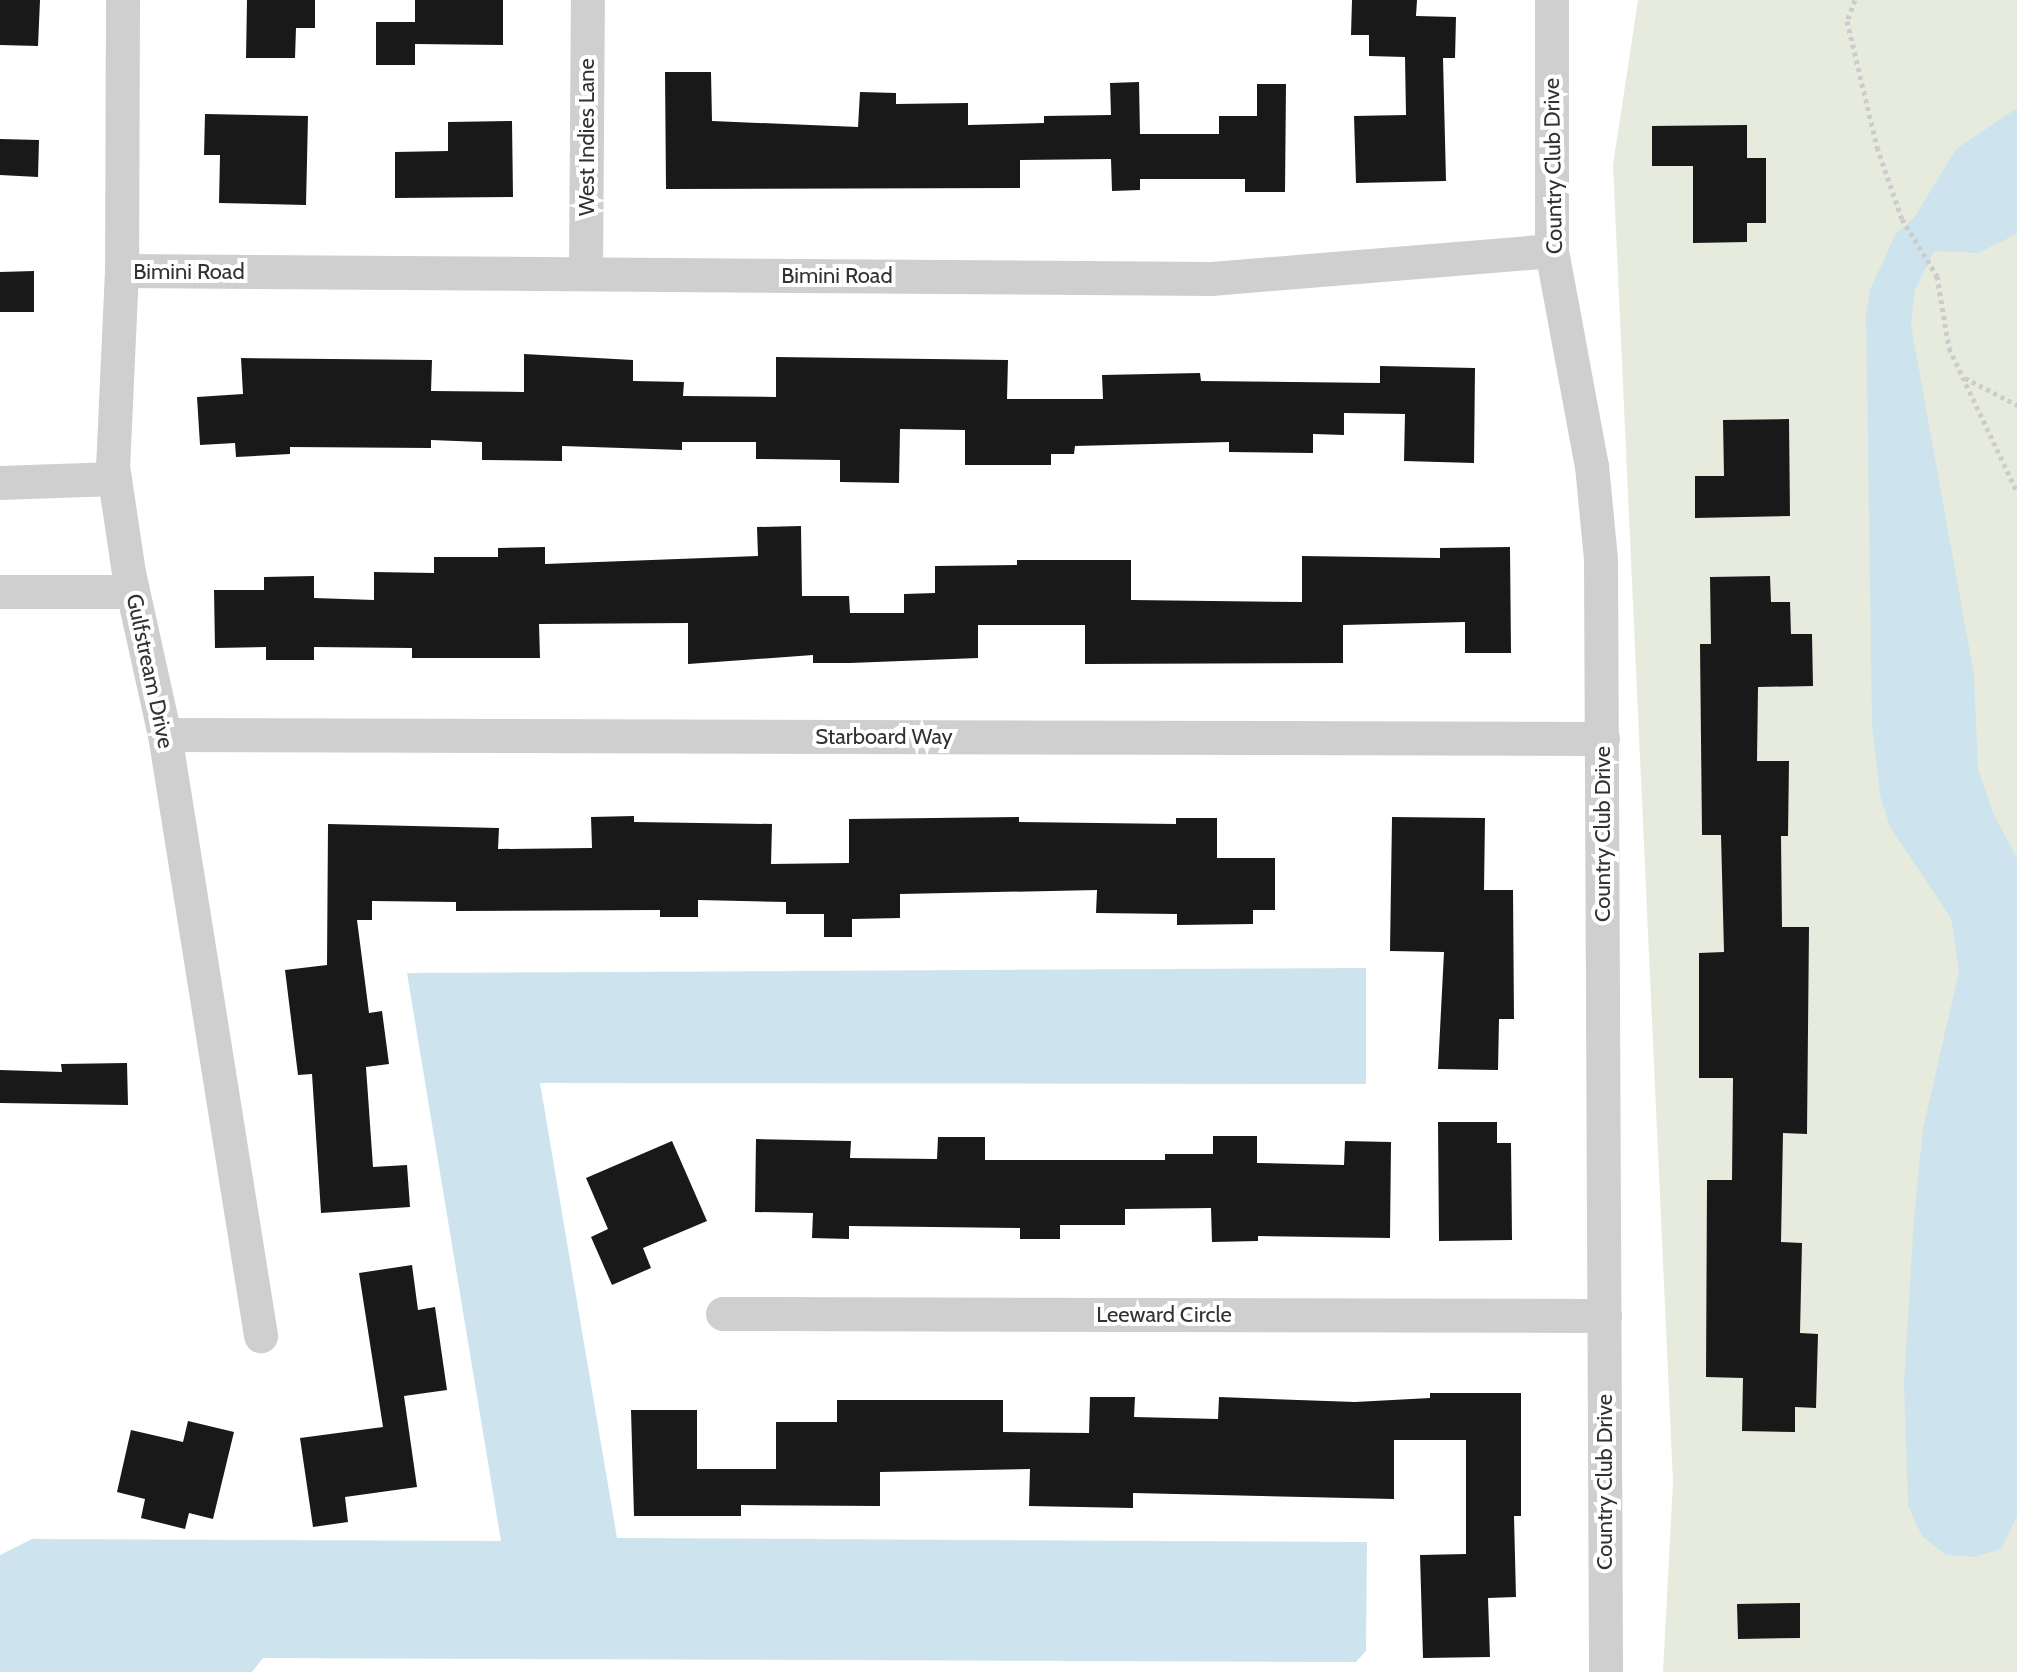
<!DOCTYPE html>
<style>
body{margin:0}
#map{position:relative;width:2017px;height:1672px;overflow:hidden;background:#fff;font-family:Cabin,sans-serif}
div>[style]{position:absolute}
.green>*{inset:0;background:#e6ebde}
.water>*{inset:0;background:#cde3ed}
.building>*{inset:0;background:#191919}
.path>*{height:5px;margin-top:-2.5px;transform-origin:0;background:repeating-linear-gradient(90deg,#ccc 0 4px,transparent 0 8px)}
.minor>*{height:34px;margin:-17px;padding:0 17px;transform-origin:17px;border-radius:17px;background:#cfcfcf}
span{translate:-50% -50%;white-space:nowrap;text-align:center;line-height:1.15;-webkit-text-stroke:8px #fff;paint-order:stroke}
.street-label{font-size:22px;color:#323232}
</style>
<div id="map">
<div class="green">
<i style="clip-path:polygon(1638px 0,2017px 0,2017px 1672px,1663px 1672px,1673px 1482px,1613px 165px)"></i>
</div>
<div class="water">
<i style="clip-path:polygon(2017px 108px,2017px 234px,1978px 253px,1934px 251px,1915px 290px,1911px 325px,1974px 675px,1978px 769px,1993px 813px,2017px 858px,2017px 1516px,2002px 1548px,1975px 1557px,1946px 1555px,1922px 1536px,1908px 1506px,1904px 1384px,1914px 1217px,1923px 1129px,1959px 971px,1951px 918px,1890px 827px,1880px 795px,1872px 724px,1866px 316px,1870px 290px,1896px 233px,1914px 218px,1956px 149px)"></i>
<i style="clip-path:polygon(1366px 968px,1366px 1084px,540px 1083px,617px 1538px,1367px 1542px,1366px 1651px,1356px 1662px,263px 1658px,252px 1672px,0 1672px,0 1555px,32px 1539px,501px 1541px,407px 973px)"></i>
</div>
<div class="building">
<i style="clip-path:polygon(0 0,40px 0,38px 46px,0 45px)"></i>
<i style="clip-path:polygon(247px 0,315px 0,315px 28px,296px 28px,295px 58px,246px 58px)"></i>
<i style="clip-path:polygon(415px 0,503px 0,503px 45px,415px 44px)"></i>
<i style="clip-path:polygon(1352px 0,1417px 0,1416px 16px,1456px 17px,1455px 58px,1443px 58px,1446px 181px,1356px 183px,1354px 116px,1406px 115px,1405px 57px,1369px 56px,1369px 35px,1351px 35px)"></i>
<i style="clip-path:polygon(376px 22px,415px 22px,415px 65px,376px 65px)"></i>
<i style="clip-path:polygon(665px 72px,711px 72px,712px 121px,858px 127px,860px 92px,896px 93px,896px 104px,968px 103px,968px 125px,1044px 123px,1044px 116px,1111px 115px,1110px 83px,1139px 82px,1140px 134px,1219px 134px,1219px 116px,1257px 116px,1257px 84px,1286px 84px,1285px 192px,1245px 192px,1245px 179px,1140px 179px,1140px 190px,1112px 191px,1111px 159px,1020px 160px,1020px 188px,666px 189px)"></i>
<i style="clip-path:polygon(205px 114px,308px 116px,306px 205px,219px 203px,220px 155px,204px 155px)"></i>
<i style="clip-path:polygon(512px 121px,513px 197px,395px 198px,395px 152px,448px 151px,448px 122px)"></i>
<i style="clip-path:polygon(1747px 125px,1747px 158px,1766px 158px,1766px 223px,1747px 223px,1747px 242px,1693px 243px,1693px 166px,1652px 166px,1652px 126px)"></i>
<i style="clip-path:polygon(0 139px,39px 140px,38px 177px,0 175px)"></i>
<i style="clip-path:polygon(34px 271px,34px 312px,0 312px,0 272px)"></i>
<i style="clip-path:polygon(524px 354px,633px 360px,633px 381px,684px 382px,683px 396px,776px 397px,776px 357px,1008px 360px,1007px 399px,1103px 399px,1102px 375px,1200px 373px,1201px 381px,1380px 383px,1380px 366px,1475px 368px,1474px 463px,1404px 461px,1405px 414px,1344px 413px,1344px 435px,1313px 434px,1313px 453px,1229px 452px,1229px 442px,1075px 446px,1074px 454px,1051px 454px,1051px 465px,965px 465px,965px 430px,900px 429px,899px 483px,840px 482px,840px 460px,756px 459px,756px 442px,682px 442px,682px 450px,562px 446px,562px 461px,482px 460px,482px 442px,431px 440px,431px 448px,290px 447px,290px 454px,236px 457px,235px 443px,200px 445px,197px 397px,243px 394px,241px 358px,432px 360px,431px 391px,524px 392px)"></i>
<i style="clip-path:polygon(1789px 419px,1790px 516px,1695px 518px,1695px 476px,1724px 476px,1723px 420px)"></i>
<i style="clip-path:polygon(801px 526px,802px 596px,849px 596px,850px 613px,904px 613px,904px 594px,935px 593px,935px 566px,1017px 565px,1017px 560px,1131px 560px,1131px 600px,1302px 602px,1302px 556px,1440px 558px,1440px 548px,1510px 547px,1511px 653px,1465px 653px,1465px 622px,1343px 625px,1343px 663px,1085px 664px,1085px 625px,978px 625px,978px 658px,850px 663px,813px 663px,813px 655px,688px 664px,688px 623px,539px 624px,540px 658px,412px 658px,412px 648px,314px 647px,314px 660px,266px 660px,266px 647px,215px 648px,214px 590px,264px 590px,264px 577px,314px 576px,314px 598px,374px 600px,374px 572px,434px 573px,434px 557px,498px 557px,498px 548px,545px 547px,545px 564px,758px 556px,757px 527px)"></i>
<i style="clip-path:polygon(1770px 576px,1771px 602px,1790px 602px,1791px 634px,1812px 634px,1813px 686px,1758px 687px,1757px 761px,1789px 761px,1788px 836px,1781px 836px,1782px 927px,1809px 927px,1807px 1134px,1783px 1133px,1781px 1242px,1802px 1243px,1800px 1333px,1818px 1334px,1816px 1408px,1795px 1407px,1795px 1432px,1742px 1431px,1743px 1378px,1706px 1377px,1707px 1180px,1732px 1180px,1733px 1078px,1699px 1078px,1699px 953px,1724px 952px,1721px 835px,1702px 835px,1700px 644px,1711px 644px,1710px 577px)"></i>
<i style="clip-path:polygon(634px 816px,634px 822px,772px 824px,771px 864px,849px 863px,849px 819px,1019px 817px,1019px 822px,1176px 824px,1176px 818px,1217px 818px,1217px 858px,1275px 858px,1275px 910px,1253px 910px,1253px 924px,1177px 925px,1177px 914px,1096px 913px,1097px 890px,900px 894px,900px 918px,852px 919px,852px 937px,824px 937px,824px 914px,786px 914px,786px 902px,698px 900px,698px 917px,660px 917px,660px 910px,456px 911px,456px 902px,372px 901px,372px 920px,357px 920px,369px 1013px,382px 1011px,389px 1064px,366px 1067px,373px 1167px,407px 1165px,410px 1207px,321px 1213px,312px 1074px,298px 1075px,285px 970px,327px 965px,328px 824px,499px 828px,498px 849px,592px 848px,591px 817px)"></i>
<i style="clip-path:polygon(1392px 817px,1485px 818px,1484px 890px,1513px 890px,1514px 1019px,1499px 1019px,1498px 1070px,1438px 1069px,1444px 952px,1390px 951px)"></i>
<i style="clip-path:polygon(127px 1063px,128px 1105px,0 1103px,0 1070px,62px 1072px,61px 1064px)"></i>
<i style="clip-path:polygon(1438px 1122px,1497px 1122px,1497px 1143px,1511px 1143px,1512px 1240px,1439px 1241px)"></i>
<i style="clip-path:polygon(1213px 1136px,1257px 1136px,1257px 1163px,1344px 1165px,1345px 1141px,1391px 1142px,1390px 1238px,1258px 1236px,1258px 1241px,1212px 1242px,1211px 1208px,1125px 1209px,1125px 1225px,1060px 1225px,1060px 1239px,1020px 1239px,1020px 1228px,849px 1226px,849px 1239px,812px 1238px,813px 1213px,755px 1212px,756px 1139px,851px 1141px,850px 1158px,937px 1159px,938px 1137px,985px 1137px,985px 1160px,1165px 1160px,1165px 1154px,1213px 1154px)"></i>
<i style="clip-path:polygon(672px 1141px,707px 1221px,643px 1248px,651px 1268px,612px 1285px,591px 1237px,608px 1229px,586px 1178px)"></i>
<i style="clip-path:polygon(412px 1265px,418px 1310px,435px 1307px,447px 1390px,404px 1396px,417px 1487px,345px 1497px,348px 1522px,313px 1527px,300px 1438px,383px 1427px,359px 1273px)"></i>
<i style="clip-path:polygon(1430px 1393px,1521px 1393px,1521px 1516px,1514px 1516px,1516px 1597px,1488px 1598px,1490px 1657px,1423px 1658px,1420px 1555px,1466px 1554px,1466px 1440px,1394px 1440px,1394px 1499px,1133px 1493px,1133px 1508px,1029px 1506px,1030px 1469px,880px 1472px,880px 1506px,741px 1505px,741px 1516px,634px 1516px,631px 1410px,697px 1410px,697px 1469px,776px 1469px,776px 1422px,837px 1422px,837px 1400px,1003px 1400px,1003px 1432px,1089px 1433px,1090px 1397px,1135px 1397px,1134px 1417px,1218px 1419px,1219px 1397px,1355px 1402px,1430px 1398px)"></i>
<i style="clip-path:polygon(188px 1421px,234px 1432px,213px 1519px,189px 1513px,185px 1529px,141px 1518px,145px 1499px,117px 1492px,131px 1430px,183px 1442px)"></i>
<i style="clip-path:polygon(1800px 1603px,1800px 1638px,1738px 1639px,1737px 1604px)"></i>
</div>
<div class="path">
<i style="left:1855px;top:0;width:22px;rotate:111deg"></i>
<i style="left:1847px;top:21px;width:130px;rotate:76.6deg"></i>
<i style="left:1877px;top:147px;width:76px;rotate:70.9deg"></i>
<i style="left:1902px;top:219px;width:67px;rotate:58.4deg"></i>
<i style="left:1937px;top:276px;width:73px;rotate:80.5deg"></i>
<i style="left:1949px;top:348px;width:159px;rotate:64.7deg"></i>
<i style="left:1965px;top:378px;width:59px;rotate:27.4deg"></i>
</div>
<div class="minor">
<i style="left:123px;top:0;width:271px;rotate:90.2deg"></i>
<i style="left:122px;top:271px;width:195px;rotate:92.6deg"></i>
<i style="left:113px;top:466px;width:108px;rotate:81.5deg"></i>
<i style="left:129px;top:573px;width:166px;rotate:77.5deg"></i>
<i style="left:165px;top:735px;width:609px;rotate:80.92deg"></i>
<i style="left:1552px;top:0;width:251px;rotate:90deg"></i>
<i style="left:1552px;top:251px;width:219px;rotate:79.5deg"></i>
<i style="left:1592px;top:466px;width:94px;rotate:84.5deg"></i>
<i style="left:1601px;top:560px;width:1112px;rotate:89.74deg"></i>
<i style="left:122px;top:271px;width:1090px;rotate:0.42deg"></i>
<i style="left:1212px;top:279px;width:341px;rotate:-4.7deg"></i>
<i style="left:586px;top:274px;width:274px;rotate:-89.6deg"></i>
<i style="left:0;top:483px;width:115px;rotate:-2deg"></i>
<i style="left:0;top:592px;width:133px"></i>
<i style="left:165px;top:735px;width:1438px;rotate:0.16deg"></i>
<i style="left:723px;top:1314px;width:882px;rotate:0.13deg"></i>
</div>
<div class="street-label">
<span style="left:587px;top:137px;rotate:-90deg">West Indies Lane</span>
<span style="left:1553px;top:166px;rotate:-91deg">Country Club Drive</span>
<span style="left:189px;top:272px">Bimini Road</span>
<span style="left:837px;top:276px">Bimini Road</span>
<span style="left:150px;top:671px;rotate:78deg">Gulfstream Drive</span>
<span style="left:884px;top:737px">Starboard Way</span>
<span style="left:1603px;top:834px;rotate:-90deg">Country Club Drive</span>
<span style="left:1164px;top:1315px">Leeward Circle</span>
<span style="left:1605px;top:1482px;rotate:-90deg">Country Club Drive</span>
</div>
</div>
